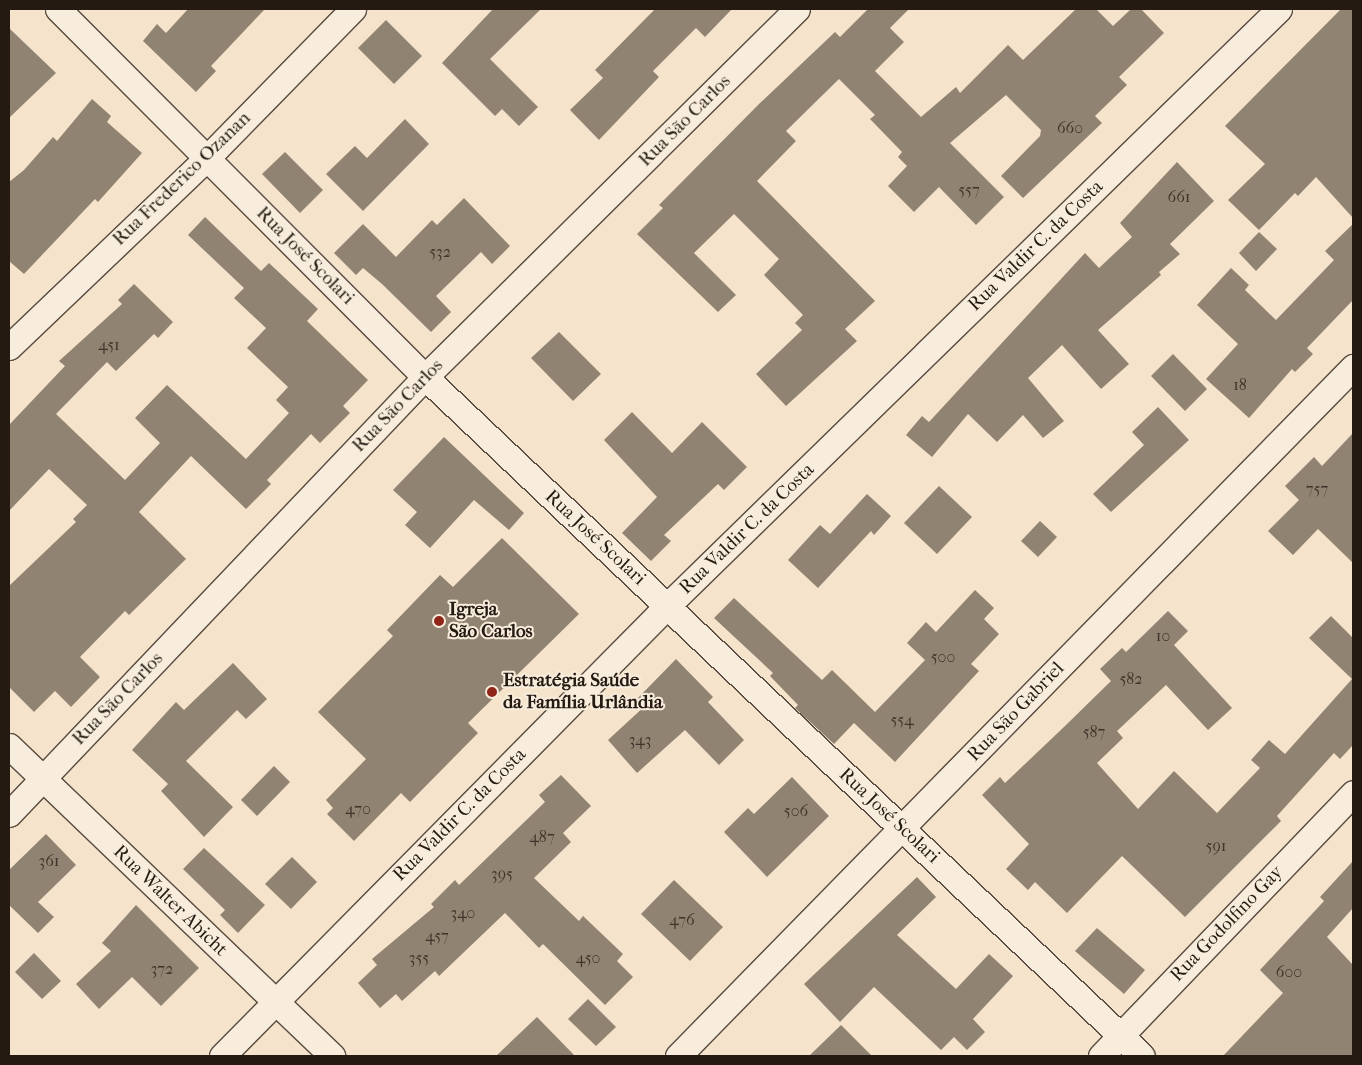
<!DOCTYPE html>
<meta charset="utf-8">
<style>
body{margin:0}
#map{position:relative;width:1362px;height:1065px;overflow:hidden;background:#f5e4cb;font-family:"IM FELL French Canon",serif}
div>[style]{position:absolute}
.building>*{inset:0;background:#918372}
.roads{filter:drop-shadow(1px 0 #594c40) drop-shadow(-1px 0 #594c40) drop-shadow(0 1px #594c40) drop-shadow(0 -1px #594c40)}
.minor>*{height:25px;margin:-12.5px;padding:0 12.5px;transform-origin:12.5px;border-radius:12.5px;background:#f8eddd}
.dots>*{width:14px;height:14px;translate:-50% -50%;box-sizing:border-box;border:2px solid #f8eddd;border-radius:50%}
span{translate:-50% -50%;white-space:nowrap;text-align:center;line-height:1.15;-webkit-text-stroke:4px #f8eddd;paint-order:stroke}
.number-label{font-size:16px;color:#40342a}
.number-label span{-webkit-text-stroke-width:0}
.street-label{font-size:19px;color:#251a12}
.poi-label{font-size:19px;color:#251a12;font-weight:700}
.left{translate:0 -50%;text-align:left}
.frame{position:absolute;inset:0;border:10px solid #251a12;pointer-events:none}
</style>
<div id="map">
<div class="building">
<i style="clip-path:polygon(188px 9px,265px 9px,211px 66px,216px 71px,196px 92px,143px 41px,157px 24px,166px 33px)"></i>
<i style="clip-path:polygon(493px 9px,541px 9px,490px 59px,538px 107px,519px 126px,502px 109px,495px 116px,442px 63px)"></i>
<i style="clip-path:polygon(655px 9px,732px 9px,705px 37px,696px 28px,653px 71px,659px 77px,599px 140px,570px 110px,603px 78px,595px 70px)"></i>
<i style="clip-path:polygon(868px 9px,909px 9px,890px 28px,904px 42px,875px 71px,921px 117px,956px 87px,960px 93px,1008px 45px,1023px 60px,1076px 9px,1096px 9px,1113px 26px,1131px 9px,1141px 9px,1164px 33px,1119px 77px,1127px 85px,1095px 116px,1102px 123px,1023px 198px,1001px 176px,1040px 136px,1041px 130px,1006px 95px,950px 143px,1004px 197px,976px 225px,939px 187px,914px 212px,888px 186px,907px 166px,898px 157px,902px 152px,870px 119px,875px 115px,839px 79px,786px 131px,796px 141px,757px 181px,875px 301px,845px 329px,857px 341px,786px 406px,756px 374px,802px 330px,795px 323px,803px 315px,764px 275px,779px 259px,734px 214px,694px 253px,736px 295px,718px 312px,637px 234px,663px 208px,659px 205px,759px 104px,835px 32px,840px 37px)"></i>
<i style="clip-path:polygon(1341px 9px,1353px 9px,1353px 218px,1316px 177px,1298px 196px,1295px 193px,1259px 230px,1228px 200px,1265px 164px,1225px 126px)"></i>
<i style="clip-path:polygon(386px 20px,422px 56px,394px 84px,358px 48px)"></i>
<i style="clip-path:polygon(9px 28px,56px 73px,9px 118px)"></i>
<i style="clip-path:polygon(92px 99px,111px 116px,107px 122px,142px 153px,98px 202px,95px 199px,24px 274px,9px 261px,9px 182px,24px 170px,53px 137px,57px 141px)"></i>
<i style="clip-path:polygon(405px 119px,429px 144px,363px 211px,326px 174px,355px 146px,367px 158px)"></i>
<i style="clip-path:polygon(285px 152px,323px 190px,300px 213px,262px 174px)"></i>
<i style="clip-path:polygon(1177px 162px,1214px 201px,1170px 244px,1180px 254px,1159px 272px,1161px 275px,1098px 330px,1129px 364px,1101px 389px,1062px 345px,1028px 378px,1064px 421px,1043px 438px,1023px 415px,997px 442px,968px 414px,932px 457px,906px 435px,922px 416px,929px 422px,1085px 253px,1099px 268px,1132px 237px,1120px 223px)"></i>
<i style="clip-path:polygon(464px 198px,510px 246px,492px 264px,481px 252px,436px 296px,451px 312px,431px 332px,382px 284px,363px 268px,356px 275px,334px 253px,363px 224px,396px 257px,432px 220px,437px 225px)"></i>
<i style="clip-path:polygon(205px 217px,261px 271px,269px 263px,318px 309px,307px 321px,368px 380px,343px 406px,350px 413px,320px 443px,311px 434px,267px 480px,271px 484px,246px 509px,191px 456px,139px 512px,186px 559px,129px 615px,125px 611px,80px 657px,100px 677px,71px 707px,55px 691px,34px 712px,9px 687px,9px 586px,76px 522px,73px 519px,87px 505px,49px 469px,9px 511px,9px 425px,65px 366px,59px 361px,122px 304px,118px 300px,134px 284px,173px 322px,158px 338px,154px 334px,116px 371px,107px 362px,56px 414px,125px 480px,160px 443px,135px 418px,167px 385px,246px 459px,289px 413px,276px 400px,288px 387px,247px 348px,266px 328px,234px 298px,244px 288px,188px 235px)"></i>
<i style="clip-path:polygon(1353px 224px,1353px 300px,1307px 348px,1313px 354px,1295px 372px,1292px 369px,1249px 418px,1206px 379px,1238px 344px,1197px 305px,1231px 268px,1249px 285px,1245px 290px,1276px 320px,1334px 260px,1325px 251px)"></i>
<i style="clip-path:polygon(1259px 232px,1277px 249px,1256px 271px,1239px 253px)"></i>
<i style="clip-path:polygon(559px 332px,601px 374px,573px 401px,531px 358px)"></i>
<i style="clip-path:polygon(1173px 354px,1207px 389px,1185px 411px,1151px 376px)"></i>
<i style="clip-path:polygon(1158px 407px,1189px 440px,1111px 512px,1093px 494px,1144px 445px,1132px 432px)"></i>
<i style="clip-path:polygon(632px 412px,672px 453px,702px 422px,747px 467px,724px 490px,718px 484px,664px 535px,671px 541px,651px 561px,622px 533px,657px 497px,604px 440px)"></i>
<i style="clip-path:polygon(1353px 433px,1353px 563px,1318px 529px,1293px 555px,1268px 531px,1299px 500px,1285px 486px,1314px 457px,1322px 466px)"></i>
<i style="clip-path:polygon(444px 437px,524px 513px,509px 530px,474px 500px,430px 548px,405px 525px,417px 512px,393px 490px)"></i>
<i style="clip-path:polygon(939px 486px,972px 517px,937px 554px,904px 523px)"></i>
<i style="clip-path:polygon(867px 494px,891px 516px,874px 535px,871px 531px,818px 588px,788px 560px,820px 525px,830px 534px)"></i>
<i style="clip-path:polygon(1040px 521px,1057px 537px,1038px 557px,1021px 541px)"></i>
<i style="clip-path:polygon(502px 538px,579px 614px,468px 723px,478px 733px,410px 802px,401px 793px,354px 841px,327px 814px,333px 808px,326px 800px,366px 759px,318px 712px,393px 636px,387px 630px,440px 575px,453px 587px)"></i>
<i style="clip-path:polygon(975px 590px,994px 608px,984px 619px,999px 634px,971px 664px,979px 671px,895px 762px,854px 723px,834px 744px,795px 708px,798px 705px,770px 676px,773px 673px,714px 618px,734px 598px,822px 680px,832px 670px,875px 712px,925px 660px,907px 643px,926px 622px,936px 632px)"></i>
<i style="clip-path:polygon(1168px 611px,1188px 631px,1174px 645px,1232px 708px,1208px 730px,1166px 685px,1117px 731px,1123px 738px,1097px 763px,1138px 809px,1174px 771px,1217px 813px,1260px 768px,1251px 760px,1269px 740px,1285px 754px,1352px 679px,1309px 638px,1331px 616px,1353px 638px,1353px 745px,1340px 759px,1334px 753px,1277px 816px,1281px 821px,1185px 917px,1122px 856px,1067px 913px,1035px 882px,1028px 890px,1006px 869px,1029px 844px,982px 795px,1000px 777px,1005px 783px,1065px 726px,1111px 681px,1100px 669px,1122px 648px,1126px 652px)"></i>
<i style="clip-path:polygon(676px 659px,713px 697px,708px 702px,744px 740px,719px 765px,685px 730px,637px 773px,608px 740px,646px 705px,638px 698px)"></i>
<i style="clip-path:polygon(233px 663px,267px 699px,246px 719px,237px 710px,186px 761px,233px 807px,204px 837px,161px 791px,168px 784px,132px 750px,176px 702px,184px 710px)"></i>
<i style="clip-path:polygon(274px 766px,290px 782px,257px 816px,241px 800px)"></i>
<i style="clip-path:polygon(561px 775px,591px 806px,563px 833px,571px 842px,534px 878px,579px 921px,583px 916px,623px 954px,617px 961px,633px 977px,605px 1005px,543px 944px,539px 948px,505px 913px,439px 976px,435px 971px,402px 1001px,396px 994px,380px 1008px,358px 983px,377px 965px,372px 959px,434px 907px,431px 904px,455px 880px,459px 885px,545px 802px,539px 795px)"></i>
<i style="clip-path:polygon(792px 777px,829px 816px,767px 877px,724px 832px,748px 808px,754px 814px)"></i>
<i style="clip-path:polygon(46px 834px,76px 865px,38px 902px,54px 917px,38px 933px,9px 905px,9px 870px)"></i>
<i style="clip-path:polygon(204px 848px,265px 905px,238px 933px,220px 915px,225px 910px,183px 869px)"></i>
<i style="clip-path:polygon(292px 857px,317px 882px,291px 909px,265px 884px)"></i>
<i style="clip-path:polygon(1353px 861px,1353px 908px,1327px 937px,1353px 965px,1353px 1056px,1223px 1056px,1283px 993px,1260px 970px,1324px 901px,1320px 897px)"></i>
<i style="clip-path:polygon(917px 877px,936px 897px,897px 935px,956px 989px,989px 954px,1013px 976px,973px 1019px,985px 1032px,967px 1050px,954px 1037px,941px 1050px,874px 987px,840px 1022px,804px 984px)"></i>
<i style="clip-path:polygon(674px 880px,723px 927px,690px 961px,641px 914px)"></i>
<i style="clip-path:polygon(136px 905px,199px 968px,161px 1006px,132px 977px,99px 1009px,76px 984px,111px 951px,102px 943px)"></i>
<i style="clip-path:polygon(1097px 928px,1145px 970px,1124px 994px,1075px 951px)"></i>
<i style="clip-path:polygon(34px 953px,61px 981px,42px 999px,15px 972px)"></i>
<i style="clip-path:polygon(588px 999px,616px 1027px,596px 1046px,568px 1019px)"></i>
<i style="clip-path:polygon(537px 1017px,575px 1056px,496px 1056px)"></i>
<i style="clip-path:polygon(841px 1025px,872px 1056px,809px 1056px)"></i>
</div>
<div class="roads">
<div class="minor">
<i style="left:58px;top:9px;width:520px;rotate:45.08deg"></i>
<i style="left:425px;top:377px;width:987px;rotate:43.44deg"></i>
<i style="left:9px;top:347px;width:274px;rotate:-43.7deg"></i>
<i style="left:207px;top:158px;width:209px;rotate:-45.6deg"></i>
<i style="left:9px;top:746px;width:448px;rotate:43.8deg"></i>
<i style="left:9px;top:814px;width:603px;rotate:-46.41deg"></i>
<i style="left:425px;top:377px;width:523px;rotate:-44.69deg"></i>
<i style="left:222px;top:1056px;width:633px;rotate:-45.32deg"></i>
<i style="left:667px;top:606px;width:855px;rotate:-44.29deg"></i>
<i style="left:678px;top:1056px;width:965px;rotate:-45.59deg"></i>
<i style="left:1101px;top:1056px;width:364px;rotate:-46.2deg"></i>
</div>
</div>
<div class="dots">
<i style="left:439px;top:621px;background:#8f2418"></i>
<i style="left:492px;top:692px;background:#8f2418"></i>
</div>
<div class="number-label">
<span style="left:1070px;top:128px">660</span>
<span style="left:969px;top:190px">557</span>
<span style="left:1179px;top:197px">661</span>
<span style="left:440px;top:252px">532</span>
<span style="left:109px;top:345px">451</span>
<span style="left:1240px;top:385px">18</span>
<span style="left:1317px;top:489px">757</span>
<span style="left:1163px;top:636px">10</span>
<span style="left:943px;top:657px">500</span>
<span style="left:1131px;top:679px">582</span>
<span style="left:902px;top:720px">554</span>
<span style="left:1094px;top:732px">587</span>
<span style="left:640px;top:740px">343</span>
<span style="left:358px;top:809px">470</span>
<span style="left:796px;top:811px">506</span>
<span style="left:542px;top:837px">487</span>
<span style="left:1216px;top:846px">591</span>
<span style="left:49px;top:861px">361</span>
<span style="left:502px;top:874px">395</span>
<span style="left:463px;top:913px">340</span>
<span style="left:682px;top:920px">476</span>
<span style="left:437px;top:936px">457</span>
<span style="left:419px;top:958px">355</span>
<span style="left:588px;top:958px">450</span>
<span style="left:162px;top:969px">372</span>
<span style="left:1289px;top:972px">600</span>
</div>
<div class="street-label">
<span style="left:685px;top:121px;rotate:-45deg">Rua São Carlos</span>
<span style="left:182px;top:179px;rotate:-44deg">Rua Frederico Ozanan</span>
<span style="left:1036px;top:246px;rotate:-44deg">Rua Valdir C. da Costa</span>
<span style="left:305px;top:256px;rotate:45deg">Rua José Scolari</span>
<span style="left:398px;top:406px;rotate:-46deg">Rua São Carlos</span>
<span style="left:747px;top:529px;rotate:-44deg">Rua Valdir C. da Costa</span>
<span style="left:595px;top:538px;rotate:43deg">Rua José Scolari</span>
<span style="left:118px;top:699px;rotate:-46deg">Rua São Carlos</span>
<span style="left:1016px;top:712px;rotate:-46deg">Rua São Gabriel</span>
<span style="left:460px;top:815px;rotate:-45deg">Rua Valdir C. da Costa</span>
<span style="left:889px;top:816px;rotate:43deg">Rua José Scolari</span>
<span style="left:170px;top:901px;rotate:44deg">Rua Walter Abicht</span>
<span style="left:1227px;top:924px;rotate:-46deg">Rua Godolfino Gay</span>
</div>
<div class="poi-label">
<span class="left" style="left:449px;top:621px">Igreja<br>São Carlos</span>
<span class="left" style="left:503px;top:692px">Estratégia Saúde<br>da Família Urlândia</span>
</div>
<div class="frame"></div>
</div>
